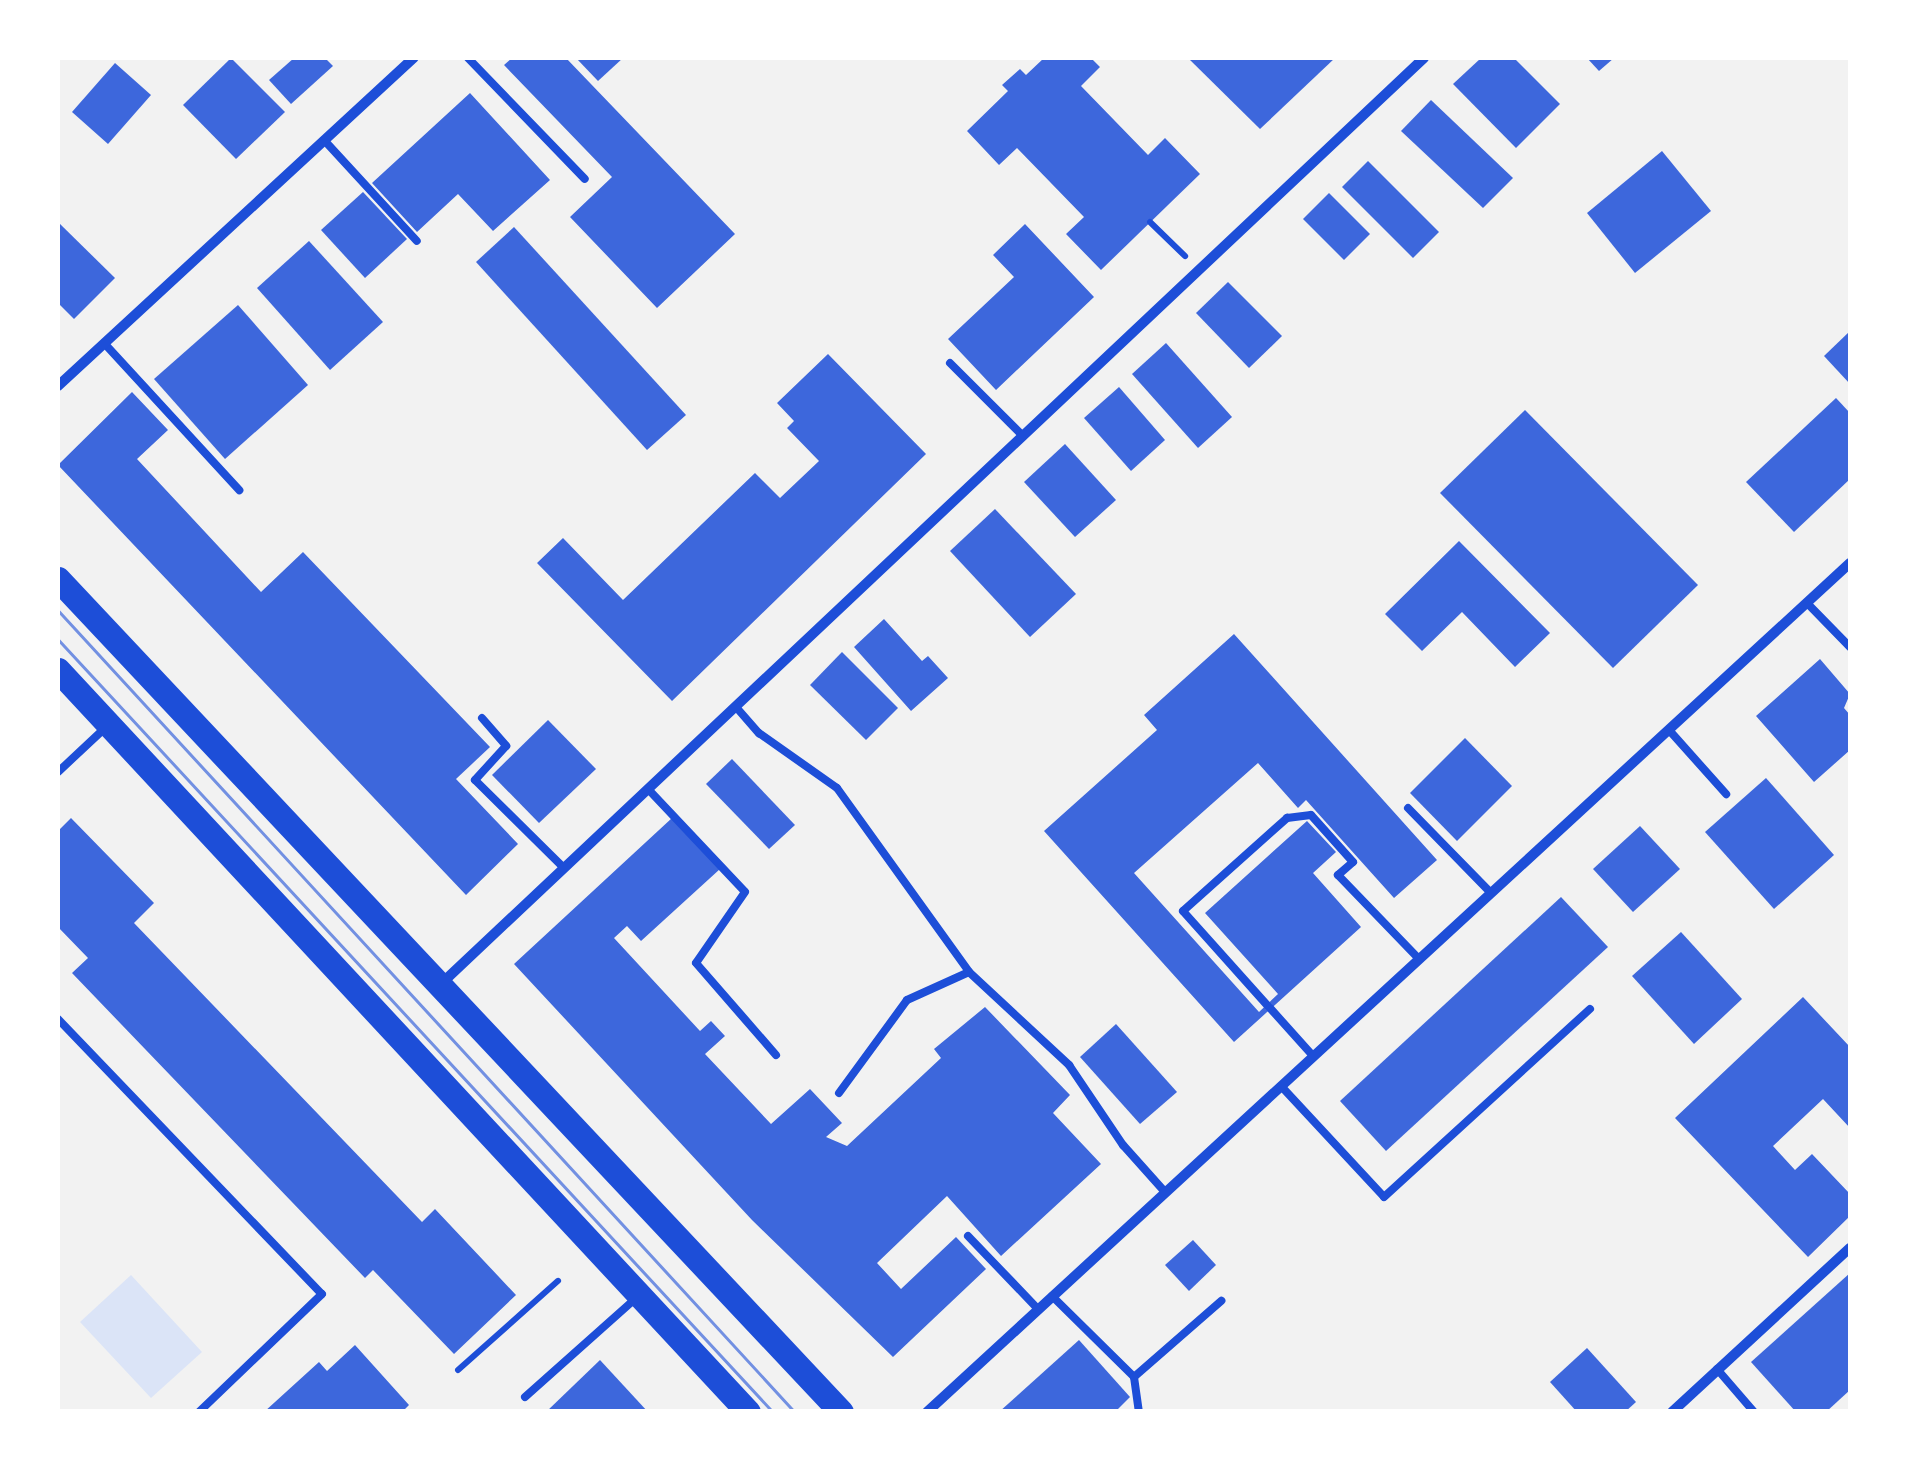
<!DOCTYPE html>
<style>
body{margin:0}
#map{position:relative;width:1908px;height:1469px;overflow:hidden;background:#f2f2f2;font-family:Mulish,sans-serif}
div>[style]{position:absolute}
.green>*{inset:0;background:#dbe4f7}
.building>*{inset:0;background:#3d67dc}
.path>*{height:6px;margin:-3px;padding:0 3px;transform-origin:3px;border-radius:3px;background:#1d4ed8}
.service>*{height:8px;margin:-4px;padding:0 4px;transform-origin:4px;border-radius:4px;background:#1d4ed8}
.minor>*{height:10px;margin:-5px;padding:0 5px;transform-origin:5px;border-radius:5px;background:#1d4ed8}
.primary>*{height:25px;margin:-12.5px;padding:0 12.5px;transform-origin:12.5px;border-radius:12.5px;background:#1d4ed8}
.tram>*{height:2.5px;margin:-1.25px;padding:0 1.25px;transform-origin:1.25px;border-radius:1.25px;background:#7290e2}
span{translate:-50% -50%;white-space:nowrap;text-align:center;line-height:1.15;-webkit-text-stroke:9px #fff;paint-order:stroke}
.frame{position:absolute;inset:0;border:60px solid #fff;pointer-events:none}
</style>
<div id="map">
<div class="green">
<i style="clip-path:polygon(131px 1275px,202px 1352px,151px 1398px,80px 1322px)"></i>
</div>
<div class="building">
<i style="clip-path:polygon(231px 58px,285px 112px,236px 159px,183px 105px)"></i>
<i style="clip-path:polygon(294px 58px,325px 58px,333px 66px,291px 104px,269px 80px)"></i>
<i style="clip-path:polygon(512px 58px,566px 58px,735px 234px,657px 308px,570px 217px,612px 177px,504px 65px)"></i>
<i style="clip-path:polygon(576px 58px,623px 58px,598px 81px)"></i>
<i style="clip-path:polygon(1044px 58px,1091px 58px,1100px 67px,1081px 86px,1148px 155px,1165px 138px,1200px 174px,1101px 270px,1066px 234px,1084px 217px,1017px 148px,999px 165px,967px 131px,1008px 91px,1002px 85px,1020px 69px,1026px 75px)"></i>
<i style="clip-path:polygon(1188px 58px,1335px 58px,1260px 129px)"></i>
<i style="clip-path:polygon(1481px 58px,1514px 58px,1560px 104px,1516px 148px,1453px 84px)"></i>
<i style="clip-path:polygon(1587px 58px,1614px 58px,1599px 71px)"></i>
<i style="clip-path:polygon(115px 63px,151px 95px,108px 144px,72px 112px)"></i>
<i style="clip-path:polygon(470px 93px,550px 180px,493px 231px,458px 194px,417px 232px,372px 183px)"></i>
<i style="clip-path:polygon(1431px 100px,1513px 178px,1483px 208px,1401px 131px)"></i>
<i style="clip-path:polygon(1662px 151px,1711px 211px,1635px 273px,1587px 213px)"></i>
<i style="clip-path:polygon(1368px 161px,1439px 232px,1413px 258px,1342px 187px)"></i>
<i style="clip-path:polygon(363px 192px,407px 239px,365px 278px,321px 230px)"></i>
<i style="clip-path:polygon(1329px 193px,1370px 234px,1344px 260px,1303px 219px)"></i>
<i style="clip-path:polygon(58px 222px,115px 278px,74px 319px,58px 303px)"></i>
<i style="clip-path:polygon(1025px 224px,1094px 297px,996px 390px,948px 339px,1014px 277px,993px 255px)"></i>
<i style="clip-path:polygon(514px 227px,686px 415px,647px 450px,476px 262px)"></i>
<i style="clip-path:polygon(309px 241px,383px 322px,330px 370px,257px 288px)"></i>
<i style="clip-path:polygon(1228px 282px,1282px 336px,1249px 368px,1196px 313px)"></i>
<i style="clip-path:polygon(238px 305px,308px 385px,225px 459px,154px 379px)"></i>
<i style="clip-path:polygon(1850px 331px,1850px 384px,1824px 356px)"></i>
<i style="clip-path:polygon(1166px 343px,1232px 417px,1198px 448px,1132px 374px)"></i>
<i style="clip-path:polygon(828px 354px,926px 454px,672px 701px,537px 563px,563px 538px,623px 600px,755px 473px,780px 498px,819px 461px,787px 428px,794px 421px,777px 403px)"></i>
<i style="clip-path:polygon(1119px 387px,1165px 440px,1131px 471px,1084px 418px)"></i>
<i style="clip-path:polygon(132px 392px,168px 430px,137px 459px,261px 592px,303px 552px,490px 747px,456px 779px,518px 844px,466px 895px,58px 465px)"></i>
<i style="clip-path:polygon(1836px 398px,1850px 413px,1850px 479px,1794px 532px,1746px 482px)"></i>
<i style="clip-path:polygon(1525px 410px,1698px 585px,1613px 668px,1440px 493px)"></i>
<i style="clip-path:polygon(1065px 444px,1116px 500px,1075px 537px,1024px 482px)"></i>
<i style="clip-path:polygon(995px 509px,1076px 594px,1030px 637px,950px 551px)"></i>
<i style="clip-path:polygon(1459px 541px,1550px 633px,1515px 667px,1462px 612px,1422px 651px,1385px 614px)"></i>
<i style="clip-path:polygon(884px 619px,922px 661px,928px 656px,948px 678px,911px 711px,854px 647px)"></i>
<i style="clip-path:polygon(1234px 634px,1437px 860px,1394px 898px,1306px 800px,1298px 808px,1258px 763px,1134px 873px,1259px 1012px,1278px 994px,1205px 913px,1307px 821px,1336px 852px,1313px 873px,1361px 927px,1234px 1042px,1044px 831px,1157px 730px,1144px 715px)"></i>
<i style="clip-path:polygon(842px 652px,898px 708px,866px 740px,810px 685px)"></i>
<i style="clip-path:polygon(1820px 659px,1850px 694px,1844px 708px,1850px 715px,1850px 750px,1814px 782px,1756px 716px)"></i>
<i style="clip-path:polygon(548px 720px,596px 769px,539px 823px,492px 775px)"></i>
<i style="clip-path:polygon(1465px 738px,1512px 786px,1457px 841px,1410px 793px)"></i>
<i style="clip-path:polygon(732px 759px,795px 825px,769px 849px,706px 784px)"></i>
<i style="clip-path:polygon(1766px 778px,1834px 855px,1774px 909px,1705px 832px)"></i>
<i style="clip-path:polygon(71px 818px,154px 903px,134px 923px,422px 1222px,435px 1209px,516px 1295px,454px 1354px,373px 1270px,365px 1278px,72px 973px,88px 958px,58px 927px,58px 831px)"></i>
<i style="clip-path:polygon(672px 818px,720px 869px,641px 941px,627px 926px,614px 938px,700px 1031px,711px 1021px,725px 1036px,705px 1054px,771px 1124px,810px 1089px,842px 1123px,826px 1137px,847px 1146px,941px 1058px,934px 1049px,985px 1007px,1070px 1095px,1053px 1113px,1101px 1164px,1001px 1256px,947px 1196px,877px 1263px,901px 1289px,956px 1237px,986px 1269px,893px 1357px,752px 1220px,514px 964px)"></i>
<i style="clip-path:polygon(1640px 826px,1680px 869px,1633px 912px,1593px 869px)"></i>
<i style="clip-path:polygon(1561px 897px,1608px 947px,1386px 1151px,1340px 1101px)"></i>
<i style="clip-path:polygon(1681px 932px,1742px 999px,1694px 1044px,1632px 976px)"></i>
<i style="clip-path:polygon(1803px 997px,1850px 1047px,1850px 1128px,1823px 1099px,1773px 1146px,1795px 1170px,1812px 1154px,1850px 1194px,1850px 1216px,1808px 1257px,1675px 1118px)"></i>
<i style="clip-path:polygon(1116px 1024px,1177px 1092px,1140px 1124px,1080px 1057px)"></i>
<i style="clip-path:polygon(1193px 1240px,1216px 1265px,1189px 1291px,1165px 1265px)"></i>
<i style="clip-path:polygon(1850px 1273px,1850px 1390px,1826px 1412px,1796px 1412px,1751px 1362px)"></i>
<i style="clip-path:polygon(1079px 1340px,1130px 1397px,1115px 1412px,999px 1412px)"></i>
<i style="clip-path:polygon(355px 1345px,409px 1405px,402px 1412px,264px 1412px,319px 1362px,327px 1371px)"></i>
<i style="clip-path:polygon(1587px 1348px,1636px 1402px,1625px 1412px,1577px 1412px,1550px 1382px)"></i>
<i style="clip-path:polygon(600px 1360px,648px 1412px,546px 1412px)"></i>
</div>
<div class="path">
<i style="left:1150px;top:222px;width:49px;rotate:44.2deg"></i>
<i style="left:458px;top:1370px;width:134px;rotate:-41.7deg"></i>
</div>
<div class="service">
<i style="left:468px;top:58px;width:168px;rotate:46deg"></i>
<i style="left:324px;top:140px;width:137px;rotate:47.4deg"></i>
<i style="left:104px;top:343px;width:200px;rotate:47.4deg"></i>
<i style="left:950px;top:363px;width:103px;rotate:45deg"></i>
<i style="left:1807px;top:603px;width:62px;rotate:45.7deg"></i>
<i style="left:736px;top:707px;width:35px;rotate:49deg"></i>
<i style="left:759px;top:733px;width:95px;rotate:35.2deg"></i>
<i style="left:837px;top:788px;width:226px;rotate:54.3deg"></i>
<i style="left:969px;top:972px;width:137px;rotate:42.9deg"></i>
<i style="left:1069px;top:1065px;width:97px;rotate:56deg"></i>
<i style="left:1123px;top:1145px;width:63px;rotate:48.2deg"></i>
<i style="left:482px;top:718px;width:37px;rotate:49deg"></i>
<i style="left:506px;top:746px;width:46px;rotate:132.4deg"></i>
<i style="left:475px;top:780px;width:125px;rotate:44.7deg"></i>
<i style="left:1669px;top:730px;width:86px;rotate:48.3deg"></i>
<i style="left:58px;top:772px;width:64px;rotate:-43.1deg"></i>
<i style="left:648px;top:789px;width:141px;rotate:46.7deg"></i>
<i style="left:745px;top:892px;width:86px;rotate:124.6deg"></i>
<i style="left:696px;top:963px;width:122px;rotate:49deg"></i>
<i style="left:1408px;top:808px;width:119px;rotate:45.7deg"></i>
<i style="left:1267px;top:1005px;width:126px;rotate:-131.8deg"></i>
<i style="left:1183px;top:911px;width:140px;rotate:-41.8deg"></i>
<i style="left:1287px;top:818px;width:24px;rotate:-7deg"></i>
<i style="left:1311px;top:815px;width:63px;rotate:48.2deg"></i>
<i style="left:1353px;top:862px;width:20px;rotate:139deg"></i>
<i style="left:1338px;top:875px;width:117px;rotate:46deg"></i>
<i style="left:1270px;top:1008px;width:64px;rotate:48.1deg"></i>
<i style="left:58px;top:1019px;width:381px;rotate:46.2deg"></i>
<i style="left:322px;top:1294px;width:170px;rotate:136.2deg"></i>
<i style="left:1281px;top:1086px;width:151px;rotate:47.1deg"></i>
<i style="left:1384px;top:1197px;width:279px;rotate:-42.4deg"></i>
<i style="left:839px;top:1093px;width:115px;rotate:-53.8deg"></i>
<i style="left:907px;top:1000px;width:68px;rotate:-24.3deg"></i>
<i style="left:968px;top:1236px;width:101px;rotate:46.2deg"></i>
<i style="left:1052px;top:1296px;width:115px;rotate:44.6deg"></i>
<i style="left:1134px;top:1377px;width:116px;rotate:-41.1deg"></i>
<i style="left:1717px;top:1369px;width:57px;rotate:49.3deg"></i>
<i style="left:1134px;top:1377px;width:35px;rotate:82deg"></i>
<i style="left:525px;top:1397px;width:149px;rotate:-41.7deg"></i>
</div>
<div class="minor">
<i style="left:58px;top:386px;width:484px;rotate:-42.7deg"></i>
<i style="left:442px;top:983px;width:1349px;rotate:-43.29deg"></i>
<i style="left:927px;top:1412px;width:1254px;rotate:-42.61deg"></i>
<i style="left:1672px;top:1412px;width:242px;rotate:-42.7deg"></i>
</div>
<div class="primary">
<i style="left:58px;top:579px;width:1143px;rotate:46.77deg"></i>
<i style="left:58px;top:670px;width:1013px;rotate:47.08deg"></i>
</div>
<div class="tram">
<i style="left:58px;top:610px;width:1089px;rotate:47.42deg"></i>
<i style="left:58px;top:639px;width:1053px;rotate:47.23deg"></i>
</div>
<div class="frame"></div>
</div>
